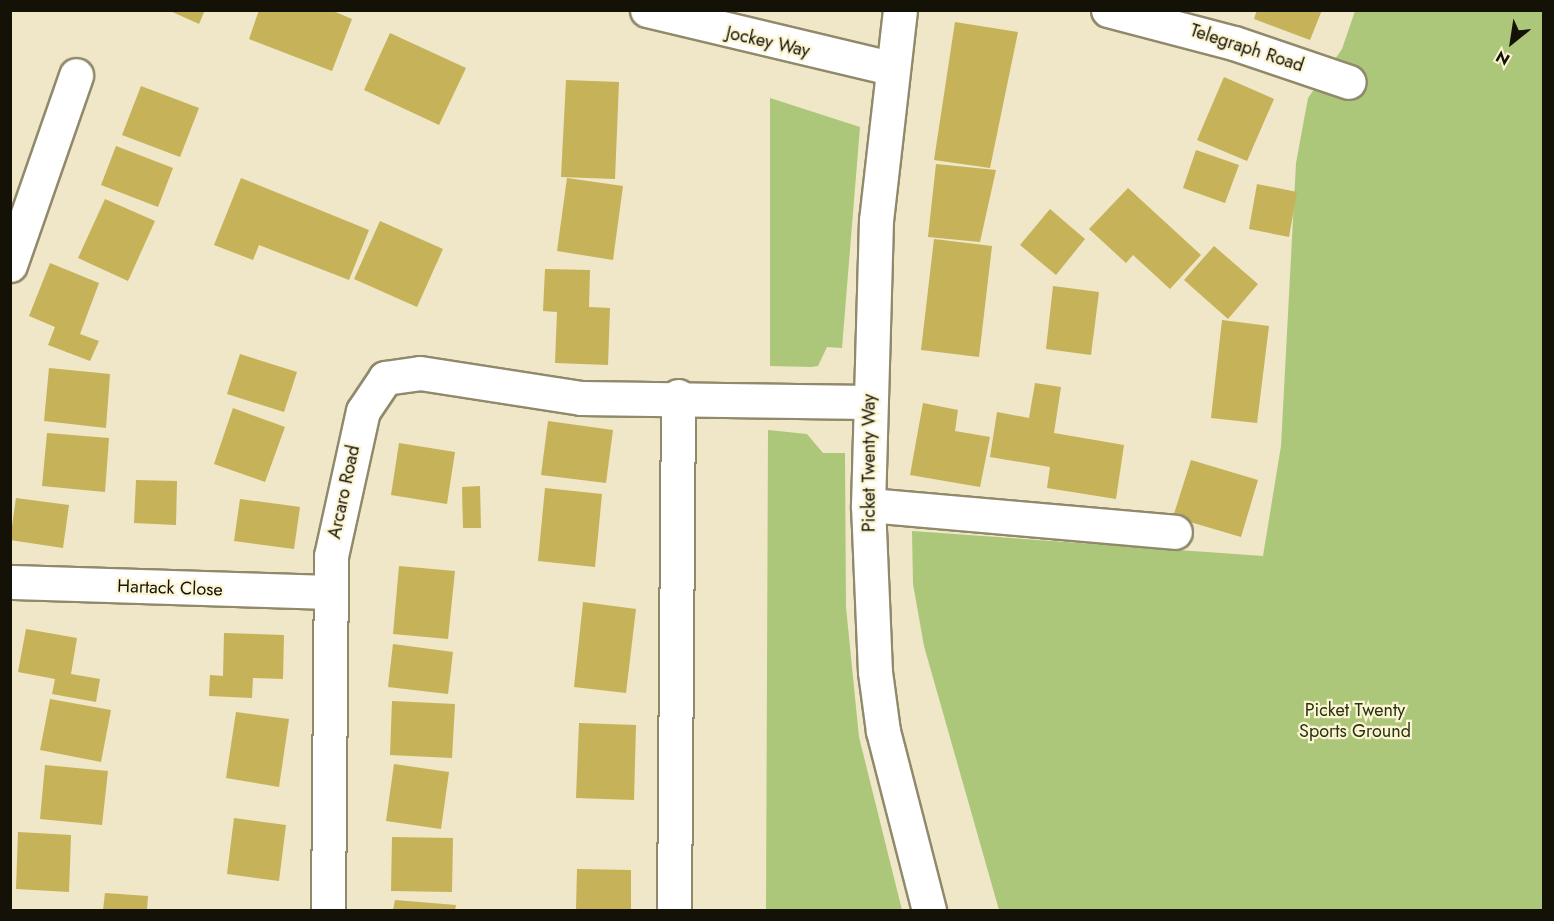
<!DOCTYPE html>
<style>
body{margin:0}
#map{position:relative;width:1554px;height:921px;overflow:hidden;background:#efe7c7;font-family:Jost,sans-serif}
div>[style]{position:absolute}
.green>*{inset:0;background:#acc77a}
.building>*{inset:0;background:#c6b258}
.roads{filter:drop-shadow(2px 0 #90896b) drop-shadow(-2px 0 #90896b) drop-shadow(0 2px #90896b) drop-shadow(0 -2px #90896b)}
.minor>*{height:33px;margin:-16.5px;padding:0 16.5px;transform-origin:16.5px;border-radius:16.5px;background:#fff}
span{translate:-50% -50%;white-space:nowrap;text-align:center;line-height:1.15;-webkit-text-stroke:4.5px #fcf5d4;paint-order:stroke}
.street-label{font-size:18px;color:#141207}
.park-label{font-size:18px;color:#283310}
.frame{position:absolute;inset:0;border:12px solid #141207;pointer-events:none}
.north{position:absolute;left:1482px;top:12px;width:60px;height:60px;-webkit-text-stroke:4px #fcf5d4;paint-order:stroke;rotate:210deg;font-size:16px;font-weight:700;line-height:24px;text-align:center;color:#141207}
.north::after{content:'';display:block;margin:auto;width:21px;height:27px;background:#141207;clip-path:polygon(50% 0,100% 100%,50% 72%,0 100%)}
</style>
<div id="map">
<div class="green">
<i style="clip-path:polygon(1355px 11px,1543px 11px,1543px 910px,999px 910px,924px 646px,913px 584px,912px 531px,1263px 556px,1281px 446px,1296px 163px,1308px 98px,1342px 49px)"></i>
<i style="clip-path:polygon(770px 98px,860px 127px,842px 348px,827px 347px,818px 366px,811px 367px,770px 366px)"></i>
<i style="clip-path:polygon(768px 430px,807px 434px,823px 453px,845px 453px,846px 607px,859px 737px,902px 910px,766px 910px)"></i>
</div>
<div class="building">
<i style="clip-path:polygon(168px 10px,205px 10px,199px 24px)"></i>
<i style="clip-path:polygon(259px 10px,331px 10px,352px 19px,332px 71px,249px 39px)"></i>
<i style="clip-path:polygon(1257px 10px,1322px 10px,1310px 40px,1254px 19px)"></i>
<i style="clip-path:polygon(955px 22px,1018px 32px,990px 168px,934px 160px)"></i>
<i style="clip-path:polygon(390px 33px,466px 68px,439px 125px,364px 90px)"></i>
<i style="clip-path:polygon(1224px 77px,1274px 99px,1247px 161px,1197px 140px)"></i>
<i style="clip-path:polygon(566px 80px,619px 82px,615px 179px,561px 177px)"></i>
<i style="clip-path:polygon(141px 86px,199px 108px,180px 157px,122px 135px)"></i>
<i style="clip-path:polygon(116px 146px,173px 168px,158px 207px,101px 185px)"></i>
<i style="clip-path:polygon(1196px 150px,1239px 165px,1225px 203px,1183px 188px)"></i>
<i style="clip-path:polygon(936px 164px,996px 170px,980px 242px,928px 237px)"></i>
<i style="clip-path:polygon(241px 178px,369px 230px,349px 280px,259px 245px,253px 260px,214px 245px)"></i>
<i style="clip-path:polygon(567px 178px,623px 186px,613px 260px,557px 251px)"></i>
<i style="clip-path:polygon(1257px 184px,1297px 192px,1289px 237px,1249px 229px)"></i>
<i style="clip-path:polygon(1128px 188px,1201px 255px,1170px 289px,1133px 255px,1126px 263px,1089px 229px)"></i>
<i style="clip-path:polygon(105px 199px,155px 221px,128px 281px,78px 258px)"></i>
<i style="clip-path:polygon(1050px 209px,1085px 239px,1056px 275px,1020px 245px)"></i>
<i style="clip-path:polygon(380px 221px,443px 249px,417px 307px,354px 279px)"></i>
<i style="clip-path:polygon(934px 239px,992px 246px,979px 357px,921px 350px)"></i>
<i style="clip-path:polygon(1214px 246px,1258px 284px,1228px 319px,1184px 280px)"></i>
<i style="clip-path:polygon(50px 263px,99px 283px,80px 334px,99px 341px,90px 361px,48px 345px,55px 327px,29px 316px)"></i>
<i style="clip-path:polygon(545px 269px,590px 270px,589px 307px,610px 308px,608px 365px,555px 363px,557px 312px,543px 311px)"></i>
<i style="clip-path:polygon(1053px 286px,1099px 292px,1091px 355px,1046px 349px)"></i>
<i style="clip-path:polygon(1222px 320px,1269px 326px,1257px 423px,1211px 418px)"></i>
<i style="clip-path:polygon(240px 354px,297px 372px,284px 412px,227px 394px)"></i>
<i style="clip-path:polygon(49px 368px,110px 374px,106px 428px,44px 421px)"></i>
<i style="clip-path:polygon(1035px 383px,1061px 387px,1054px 433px,1124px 445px,1116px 499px,1047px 488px,1050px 467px,990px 457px,997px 412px,1029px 418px)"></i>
<i style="clip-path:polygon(923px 403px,958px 410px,955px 431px,990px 437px,980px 487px,910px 475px)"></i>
<i style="clip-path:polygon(233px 408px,285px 427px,265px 482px,214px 464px)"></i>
<i style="clip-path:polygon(548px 421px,613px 430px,606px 483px,541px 475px)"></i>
<i style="clip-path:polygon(47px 433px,109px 438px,105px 492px,42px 486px)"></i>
<i style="clip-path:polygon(399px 443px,455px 452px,447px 504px,391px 495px)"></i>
<i style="clip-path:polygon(1191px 460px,1258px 480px,1241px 537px,1173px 517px)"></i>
<i style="clip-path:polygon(136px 480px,177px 481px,176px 525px,134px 523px)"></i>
<i style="clip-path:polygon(480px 486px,481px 528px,463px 528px,462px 487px)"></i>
<i style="clip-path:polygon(545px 488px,602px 494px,595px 567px,538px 561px)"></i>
<i style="clip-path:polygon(16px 498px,69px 505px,63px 548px,10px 540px)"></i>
<i style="clip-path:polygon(240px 499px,300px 507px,294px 549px,234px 541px)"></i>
<i style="clip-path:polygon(399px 566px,455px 571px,448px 639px,393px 634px)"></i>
<i style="clip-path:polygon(583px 602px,636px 609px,626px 693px,574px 687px)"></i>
<i style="clip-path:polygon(26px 629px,77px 638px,71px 674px,100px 679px,96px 702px,52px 694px,55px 679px,18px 672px)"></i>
<i style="clip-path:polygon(224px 633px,284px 635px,283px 679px,253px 678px,252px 698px,209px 696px,210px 675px,223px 676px)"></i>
<i style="clip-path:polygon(393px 644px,453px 652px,448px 694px,388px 687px)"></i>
<i style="clip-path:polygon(50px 699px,111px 710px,101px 762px,40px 750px)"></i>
<i style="clip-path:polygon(392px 701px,455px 704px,452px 758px,390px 755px)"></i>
<i style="clip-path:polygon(236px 712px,289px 719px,279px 787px,226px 778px)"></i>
<i style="clip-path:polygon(579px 723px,636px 725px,634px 800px,576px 798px)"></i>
<i style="clip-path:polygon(394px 764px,449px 772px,441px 829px,386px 821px)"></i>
<i style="clip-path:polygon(45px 765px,108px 771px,102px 825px,40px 819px)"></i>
<i style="clip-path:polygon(234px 818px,286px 825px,279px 881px,227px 874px)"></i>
<i style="clip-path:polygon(18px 832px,71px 835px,69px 892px,16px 889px)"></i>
<i style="clip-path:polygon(392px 837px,453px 838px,452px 892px,391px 891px)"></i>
<i style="clip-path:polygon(577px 869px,631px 870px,631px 910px,576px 910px)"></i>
<i style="clip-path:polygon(105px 893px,148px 896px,147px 910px,103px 910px)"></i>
<i style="clip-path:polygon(395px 900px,456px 905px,455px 910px,393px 910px)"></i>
</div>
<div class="roads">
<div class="minor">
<i style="left:647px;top:10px;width:250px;rotate:13.4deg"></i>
<i style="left:900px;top:10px;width:211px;rotate:96.5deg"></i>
<i style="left:876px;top:220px;width:285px;rotate:91.6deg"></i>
<i style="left:868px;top:505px;width:167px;rotate:87.6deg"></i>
<i style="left:875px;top:672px;width:60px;rotate:82.3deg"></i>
<i style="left:883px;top:731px;width:185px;rotate:75.6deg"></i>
<i style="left:1108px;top:10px;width:130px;rotate:14.7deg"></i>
<i style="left:1234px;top:43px;width:121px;rotate:18.7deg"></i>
<i style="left:10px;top:265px;width:201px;rotate:-70.8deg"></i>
<i style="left:868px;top:505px;width:308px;rotate:5deg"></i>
<i style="left:10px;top:582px;width:319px;rotate:1.8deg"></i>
<i style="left:328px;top:910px;width:354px;rotate:-89.5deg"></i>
<i style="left:331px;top:556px;width:148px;rotate:-77.6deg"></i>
<i style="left:363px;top:411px;width:40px;rotate:-56deg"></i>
<i style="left:385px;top:378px;width:35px;rotate:-8deg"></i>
<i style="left:420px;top:373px;width:163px;rotate:8.8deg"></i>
<i style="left:581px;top:398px;width:288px;rotate:0.8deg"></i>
<i style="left:674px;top:910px;width:514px;rotate:-89.55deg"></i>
</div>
</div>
<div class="street-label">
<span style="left:768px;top:42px;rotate:13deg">Jockey Way</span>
<span style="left:1247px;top:48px;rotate:18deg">Telegraph Road</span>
<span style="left:869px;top:463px;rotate:-90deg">Picket Twenty Way</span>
<span style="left:344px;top:492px;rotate:-78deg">Arcaro Road</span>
<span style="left:170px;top:588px;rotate:2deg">Hartack Close</span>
</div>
<div class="park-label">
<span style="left:1355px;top:721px">Picket Twenty<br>Sports Ground</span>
</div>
<div class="frame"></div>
<div class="north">N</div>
</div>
